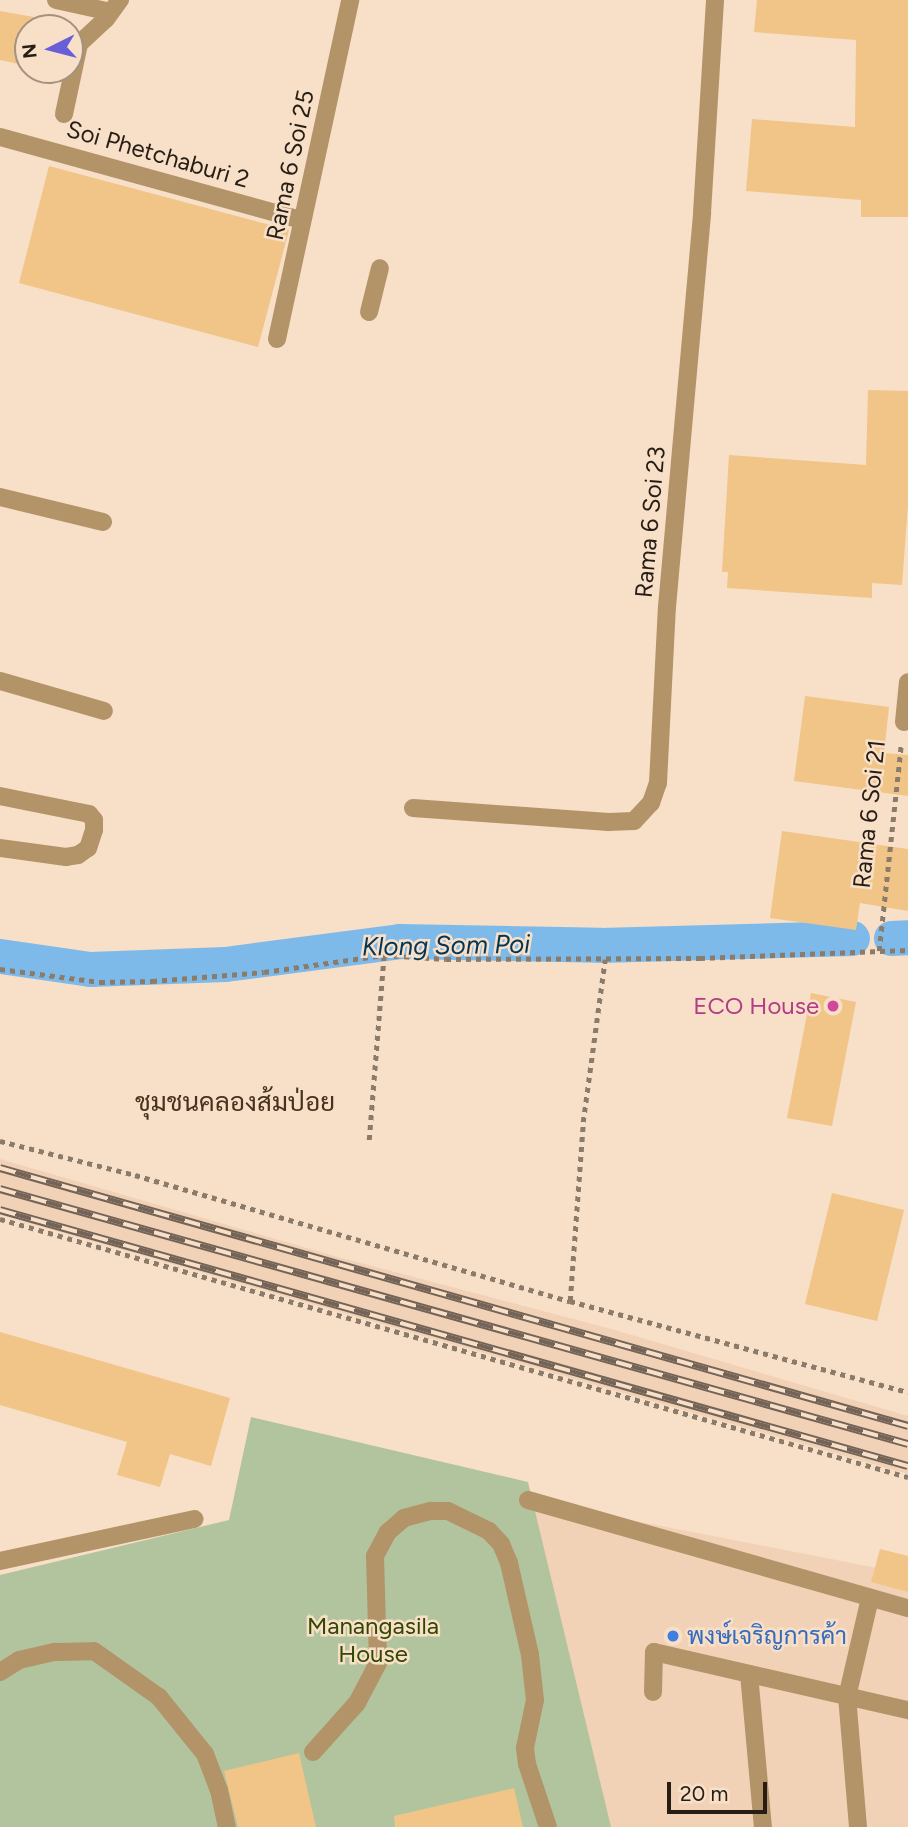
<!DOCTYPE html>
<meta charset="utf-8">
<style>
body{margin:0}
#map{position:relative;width:908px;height:1827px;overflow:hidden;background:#f8dfc8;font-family:Figtree,Sarabun,sans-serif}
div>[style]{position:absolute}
.built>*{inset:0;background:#f2d2b7}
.green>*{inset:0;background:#b1c49d}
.canal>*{height:35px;margin:-17.5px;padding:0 17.5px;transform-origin:17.5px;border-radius:17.5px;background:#7dbaea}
.building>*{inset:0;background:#f1c487}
.path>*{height:4.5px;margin-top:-2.25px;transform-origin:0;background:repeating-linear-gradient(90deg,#8b7b6b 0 5px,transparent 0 10px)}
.minor>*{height:18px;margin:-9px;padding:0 9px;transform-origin:9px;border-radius:9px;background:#b39469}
.rail>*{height:8px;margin-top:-4px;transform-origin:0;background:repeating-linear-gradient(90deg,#f8dfc8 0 16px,#736457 0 32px);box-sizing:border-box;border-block:2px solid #736457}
.dots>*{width:19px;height:19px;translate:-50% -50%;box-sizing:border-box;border:4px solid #f8dfc8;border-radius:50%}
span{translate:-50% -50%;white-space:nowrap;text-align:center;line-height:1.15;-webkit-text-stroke:5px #f8dfc8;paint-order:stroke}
.street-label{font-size:24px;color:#261d15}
.hotel-label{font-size:24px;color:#b23c85}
.right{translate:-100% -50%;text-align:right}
.park-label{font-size:24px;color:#2f4900}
.shop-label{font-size:24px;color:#366cbe}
.left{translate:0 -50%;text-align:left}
.water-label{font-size:26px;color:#033655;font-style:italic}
.neighbourhood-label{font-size:26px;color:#46321f}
.north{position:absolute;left:14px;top:14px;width:70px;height:70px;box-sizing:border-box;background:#f8dfc8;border:2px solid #a49180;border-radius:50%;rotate:264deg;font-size:19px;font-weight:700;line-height:28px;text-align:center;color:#261d15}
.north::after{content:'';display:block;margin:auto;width:24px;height:32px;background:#675ed8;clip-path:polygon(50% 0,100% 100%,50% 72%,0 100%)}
.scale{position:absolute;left:667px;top:1782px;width:100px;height:32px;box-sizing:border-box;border:4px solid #261d15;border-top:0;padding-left:9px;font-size:21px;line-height:24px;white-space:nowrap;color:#261d15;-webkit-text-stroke:5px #f8dfc8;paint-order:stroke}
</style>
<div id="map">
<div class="built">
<i style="clip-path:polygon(0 1159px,338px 1257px,615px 1330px,908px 1416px,908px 1474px,0 1215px)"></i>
<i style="clip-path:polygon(528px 1500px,908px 1574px,908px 1827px,608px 1827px)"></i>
</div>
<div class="green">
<i style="clip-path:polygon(251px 1417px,528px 1482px,611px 1827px,0 1827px,0 1575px,229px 1520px)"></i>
</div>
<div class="canal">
<i style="left:891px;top:938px;width:17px;rotate:-3deg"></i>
<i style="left:0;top:956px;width:91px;rotate:8.2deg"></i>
<i style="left:90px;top:969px;width:135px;rotate:-2.1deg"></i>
<i style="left:225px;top:964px;width:176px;rotate:-7.5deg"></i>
<i style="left:399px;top:941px;width:201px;rotate:1.1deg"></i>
<i style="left:600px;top:945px;width:252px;rotate:-1.6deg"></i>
</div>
<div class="building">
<i style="clip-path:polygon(757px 0,908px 0,908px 217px,861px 217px,861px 200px,746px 191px,752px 119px,855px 127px,856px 40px,754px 32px)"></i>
<i style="clip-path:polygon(0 11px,62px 22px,60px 28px,28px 28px,28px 66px,0 60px)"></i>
<i style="clip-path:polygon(49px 166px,289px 230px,258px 347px,19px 283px)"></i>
<i style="clip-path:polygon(868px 390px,908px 391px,908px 505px,902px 585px,872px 583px,872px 598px,727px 588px,728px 572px,722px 572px,729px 455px,866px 465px)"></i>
<i style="clip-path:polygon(805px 696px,889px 707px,884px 753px,908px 755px,908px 796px,794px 781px)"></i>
<i style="clip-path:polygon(782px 831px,908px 849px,908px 911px,860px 903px,856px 930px,770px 918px)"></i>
<i style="clip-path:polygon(811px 993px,856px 1002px,832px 1126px,787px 1118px)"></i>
<i style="clip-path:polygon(832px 1193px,904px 1210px,877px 1321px,805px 1304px)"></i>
<i style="clip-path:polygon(0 1332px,230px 1398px,211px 1466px,170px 1454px,160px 1487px,117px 1475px,127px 1442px,0 1405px)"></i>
<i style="clip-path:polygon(880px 1549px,908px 1556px,908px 1592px,871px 1582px)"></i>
<i style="clip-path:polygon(299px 1753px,316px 1827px,238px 1827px,224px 1771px)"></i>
<i style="clip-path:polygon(514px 1788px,523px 1827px,395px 1827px,394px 1816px)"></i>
</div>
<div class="path">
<i style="left:879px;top:951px;width:208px;rotate:-83.9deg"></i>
<i style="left:0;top:969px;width:101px;rotate:7.4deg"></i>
<i style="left:100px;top:982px;width:52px;rotate:-1.1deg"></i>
<i style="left:152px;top:981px;width:112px;rotate:-4.6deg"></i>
<i style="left:264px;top:972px;width:121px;rotate:-8.1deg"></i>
<i style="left:384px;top:955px;width:62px;rotate:3.7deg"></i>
<i style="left:446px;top:959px;width:254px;rotate:-0.2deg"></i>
<i style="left:700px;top:958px;width:208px;rotate:-2.2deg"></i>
<i style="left:369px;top:1140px;width:186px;rotate:-85.4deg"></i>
<i style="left:0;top:1141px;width:139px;rotate:14.1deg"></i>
<i style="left:135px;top:1175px;width:453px;rotate:16.2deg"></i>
<i style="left:570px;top:1301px;width:350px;rotate:15.1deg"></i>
<i style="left:0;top:1219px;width:944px;rotate:15.86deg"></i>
<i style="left:570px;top:1301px;width:179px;rotate:-85.8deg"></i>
<i style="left:583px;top:1122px;width:164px;rotate:-82.3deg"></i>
</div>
<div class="minor">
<i style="left:56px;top:0;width:56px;rotate:12.3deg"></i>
<i style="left:64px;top:114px;width:72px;rotate:-77.9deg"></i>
<i style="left:79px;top:44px;width:37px;rotate:-43deg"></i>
<i style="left:106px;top:19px;width:24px;rotate:-54deg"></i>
<i style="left:0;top:137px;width:313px;rotate:15.4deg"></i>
<i style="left:369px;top:312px;width:45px;rotate:-76deg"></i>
<i style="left:277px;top:339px;width:347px;rotate:-77.8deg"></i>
<i style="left:0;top:497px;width:106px;rotate:13.6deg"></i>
<i style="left:0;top:681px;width:108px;rotate:16.1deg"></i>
<i style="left:904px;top:722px;width:40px;rotate:-84.3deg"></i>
<i style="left:0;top:796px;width:91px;rotate:11.4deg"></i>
<i style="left:89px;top:814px;width:8px;rotate:50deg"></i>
<i style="left:94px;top:820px;width:10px;rotate:90deg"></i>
<i style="left:94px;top:830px;width:19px;rotate:108deg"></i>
<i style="left:88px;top:848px;width:12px;rotate:145deg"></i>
<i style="left:78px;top:855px;width:12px;rotate:171deg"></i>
<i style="left:66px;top:857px;width:67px;rotate:-172.2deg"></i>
<i style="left:413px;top:808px;width:196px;rotate:4.1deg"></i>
<i style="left:608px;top:822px;width:26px;rotate:-2deg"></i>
<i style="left:634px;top:821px;width:25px;rotate:-47deg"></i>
<i style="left:651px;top:803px;width:21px;rotate:-71deg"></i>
<i style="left:658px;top:783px;width:176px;rotate:-87.1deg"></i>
<i style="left:667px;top:607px;width:396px;rotate:-84.9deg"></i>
<i style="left:702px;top:213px;width:213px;rotate:-86.5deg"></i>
<i style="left:528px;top:1500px;width:395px;rotate:15.9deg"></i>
<i style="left:0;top:1561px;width:199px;rotate:-12.2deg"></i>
<i style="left:0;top:1672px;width:22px;rotate:-32deg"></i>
<i style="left:19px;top:1660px;width:37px;rotate:-13deg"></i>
<i style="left:55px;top:1652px;width:39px;rotate:-1deg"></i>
<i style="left:94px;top:1651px;width:80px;rotate:35.3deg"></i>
<i style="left:159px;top:1697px;width:73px;rotate:51.1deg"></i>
<i style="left:205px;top:1754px;width:39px;rotate:69deg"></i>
<i style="left:219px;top:1790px;width:38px;rotate:78deg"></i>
<i style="left:749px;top:1674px;width:154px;rotate:84.8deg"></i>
<i style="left:653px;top:1692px;width:40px;rotate:-88.6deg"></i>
<i style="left:654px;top:1652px;width:261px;rotate:12.9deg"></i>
<i style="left:313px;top:1752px;width:66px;rotate:-48.1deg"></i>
<i style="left:357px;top:1703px;width:45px;rotate:-62.3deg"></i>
<i style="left:378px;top:1663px;width:107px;rotate:-91.6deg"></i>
<i style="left:375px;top:1556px;width:27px;rotate:-62deg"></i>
<i style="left:388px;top:1532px;width:21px;rotate:-41deg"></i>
<i style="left:404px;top:1518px;width:28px;rotate:-15deg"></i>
<i style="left:431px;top:1511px;width:17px"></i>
<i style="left:448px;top:1511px;width:46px;rotate:26deg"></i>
<i style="left:489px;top:1531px;width:18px;rotate:47deg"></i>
<i style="left:501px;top:1544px;width:21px;rotate:67deg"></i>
<i style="left:509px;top:1563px;width:94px;rotate:77.1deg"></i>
<i style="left:530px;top:1655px;width:45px;rotate:83.7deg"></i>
<i style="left:535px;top:1700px;width:49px;rotate:101.8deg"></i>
<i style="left:525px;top:1748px;width:16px;rotate:83deg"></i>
<i style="left:527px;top:1764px;width:66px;rotate:71.6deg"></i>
<i style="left:858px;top:1827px;width:130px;rotate:-94.8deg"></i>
<i style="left:847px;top:1697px;width:102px;rotate:-76.9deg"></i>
</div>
<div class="rail">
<i style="left:0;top:1168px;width:944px;rotate:15.86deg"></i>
<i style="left:0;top:1189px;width:943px;rotate:15.69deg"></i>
<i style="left:0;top:1210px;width:943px;rotate:15.75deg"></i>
</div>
<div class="dots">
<i style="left:833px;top:1006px;background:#d1479c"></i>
<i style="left:673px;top:1636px;background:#3f7fe0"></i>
</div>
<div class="street-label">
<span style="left:158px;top:154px;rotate:16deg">Soi Phetchaburi 2</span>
<span style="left:290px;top:165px;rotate:-78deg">Rama 6 Soi 25</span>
<span style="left:650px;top:522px;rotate:-85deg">Rama 6 Soi 23</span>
<span style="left:869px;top:814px;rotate:-84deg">Rama 6 Soi 21</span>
</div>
<div class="hotel-label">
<span class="right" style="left:819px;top:1006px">ECO House</span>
</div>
<div class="park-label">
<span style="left:373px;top:1640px">Manangasila<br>House</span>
</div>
<div class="shop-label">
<span class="left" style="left:687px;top:1636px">พงษ์เจริญการค้า</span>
</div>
<div class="water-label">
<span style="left:446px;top:946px;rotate:-1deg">Klong Som Poi</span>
</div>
<div class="neighbourhood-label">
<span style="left:235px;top:1103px">ชุมชนคลองส้มป่อย</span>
</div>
<div class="north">N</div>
<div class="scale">20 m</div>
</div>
